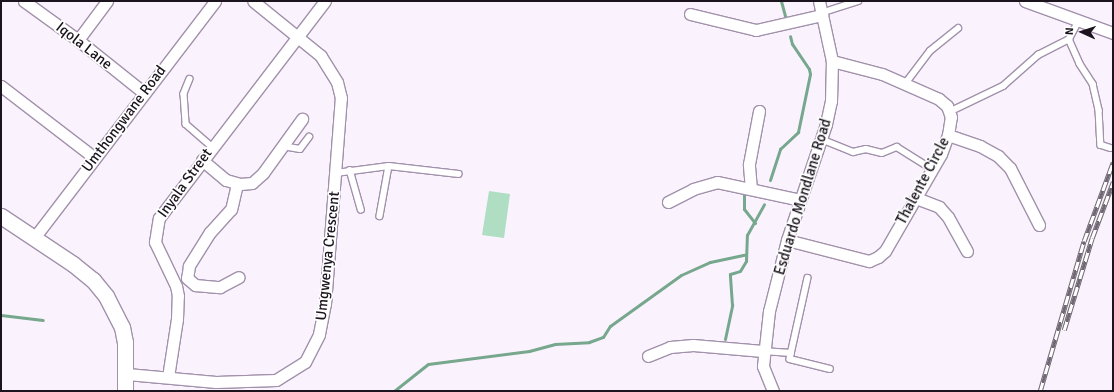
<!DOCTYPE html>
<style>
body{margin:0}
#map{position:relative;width:1114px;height:392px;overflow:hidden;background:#faf3fe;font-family:Signika,sans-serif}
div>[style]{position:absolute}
.green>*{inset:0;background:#afdec3}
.stream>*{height:3px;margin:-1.5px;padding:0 1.5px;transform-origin:1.5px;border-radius:1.5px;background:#77a78d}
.roads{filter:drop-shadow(1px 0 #a291ab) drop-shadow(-1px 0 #a291ab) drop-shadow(0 1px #a291ab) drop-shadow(0 -1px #a291ab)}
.lane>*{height:5.5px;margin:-2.75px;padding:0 2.75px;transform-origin:2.75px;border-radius:2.75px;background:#fff}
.street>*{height:11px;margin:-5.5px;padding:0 5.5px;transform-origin:5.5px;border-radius:5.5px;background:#fff}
.secondary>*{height:15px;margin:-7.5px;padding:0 7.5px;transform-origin:7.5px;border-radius:7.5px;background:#fff}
.rail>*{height:4.5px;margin-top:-2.25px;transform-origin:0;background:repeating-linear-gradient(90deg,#fff 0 9px,#706973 0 18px);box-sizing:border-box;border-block:1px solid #706973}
span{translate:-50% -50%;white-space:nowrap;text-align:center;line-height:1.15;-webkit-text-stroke:3.5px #fff;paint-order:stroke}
.street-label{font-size:15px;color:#1b141e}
.frame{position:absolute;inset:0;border:2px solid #1b141e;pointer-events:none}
.north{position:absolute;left:1062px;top:12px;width:40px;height:40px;-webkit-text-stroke:3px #fff;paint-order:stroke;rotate:273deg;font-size:11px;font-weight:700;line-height:16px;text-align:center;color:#1b141e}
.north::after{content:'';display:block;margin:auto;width:14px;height:18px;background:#1b141e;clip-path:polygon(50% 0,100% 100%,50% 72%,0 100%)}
</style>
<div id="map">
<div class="green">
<i style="clip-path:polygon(489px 191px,510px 194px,504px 238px,482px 235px)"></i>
</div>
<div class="stream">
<i style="left:781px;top:1px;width:16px;rotate:75deg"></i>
<i style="left:770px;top:180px;width:33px;rotate:-72deg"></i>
<i style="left:780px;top:149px;width:25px;rotate:-43deg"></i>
<i style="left:798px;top:132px;width:59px;rotate:-78.3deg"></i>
<i style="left:810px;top:74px;width:5px;rotate:-101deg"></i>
<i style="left:809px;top:69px;width:30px;rotate:-124deg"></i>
<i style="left:792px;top:44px;width:8px;rotate:-104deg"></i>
<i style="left:744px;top:192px;width:17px;rotate:90deg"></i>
<i style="left:744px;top:209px;width:18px;rotate:52deg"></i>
<i style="left:1px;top:315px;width:42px;rotate:6.8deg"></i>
<i style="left:725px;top:339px;width:35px;rotate:-78deg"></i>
<i style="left:732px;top:305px;width:31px;rotate:-94deg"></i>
<i style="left:730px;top:274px;width:10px;rotate:-17deg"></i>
<i style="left:740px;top:271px;width:12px;rotate:-59deg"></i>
<i style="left:746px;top:261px;width:26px;rotate:-88deg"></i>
<i style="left:747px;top:235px;width:35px;rotate:-61deg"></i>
<i style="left:394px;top:391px;width:43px;rotate:-38.5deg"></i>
<i style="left:428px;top:364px;width:102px;rotate:-7.3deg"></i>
<i style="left:529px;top:351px;width:27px;rotate:-15deg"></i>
<i style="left:555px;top:344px;width:34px;rotate:-3deg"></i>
<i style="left:589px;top:342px;width:15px;rotate:-20deg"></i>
<i style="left:603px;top:337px;width:13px;rotate:-58deg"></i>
<i style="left:610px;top:326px;width:87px;rotate:-35.7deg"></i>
<i style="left:681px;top:275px;width:32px;rotate:-24deg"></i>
<i style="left:710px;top:262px;width:35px;rotate:-12deg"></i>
</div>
<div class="roads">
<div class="lane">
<i style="left:821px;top:13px;width:39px;rotate:-18deg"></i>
<i style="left:1069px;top:39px;width:27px;rotate:66deg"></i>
<i style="left:1080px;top:64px;width:24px;rotate:57deg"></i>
<i style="left:1093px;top:84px;width:27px;rotate:77deg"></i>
<i style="left:1099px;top:110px;width:35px;rotate:87deg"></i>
<i style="left:1101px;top:145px;width:10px;rotate:17deg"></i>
<i style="left:190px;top:79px;width:16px;rotate:112deg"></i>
<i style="left:184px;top:94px;width:30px;rotate:86deg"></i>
<i style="left:186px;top:124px;width:35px;rotate:41deg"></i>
<i style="left:905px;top:84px;width:41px;rotate:-52.9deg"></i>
<i style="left:930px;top:51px;width:36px;rotate:-39deg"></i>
<i style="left:949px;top:112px;width:60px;rotate:-25.7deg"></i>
<i style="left:1003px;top:86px;width:47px;rotate:-41.5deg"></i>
<i style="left:1038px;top:55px;width:35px;rotate:-27deg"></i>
<i style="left:1069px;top:39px;width:19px;rotate:-62deg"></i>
<i style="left:821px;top:139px;width:35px;rotate:22deg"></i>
<i style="left:853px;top:152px;width:13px;rotate:-13deg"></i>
<i style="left:866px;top:149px;width:16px;rotate:14deg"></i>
<i style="left:882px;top:153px;width:16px;rotate:-22deg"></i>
<i style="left:897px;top:147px;width:41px;rotate:32.2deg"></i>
<i style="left:283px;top:146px;width:17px;rotate:10deg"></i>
<i style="left:300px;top:149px;width:15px;rotate:-53deg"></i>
<i style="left:389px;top:166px;width:70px;rotate:6.5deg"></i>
<i style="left:350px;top:170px;width:41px;rotate:74.2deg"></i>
<i style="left:336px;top:173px;width:53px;rotate:-7.5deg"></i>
<i style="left:389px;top:166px;width:51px;rotate:100.2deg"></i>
<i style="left:808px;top:278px;width:83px;rotate:102.5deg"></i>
<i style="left:790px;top:359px;width:41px;rotate:14deg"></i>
<i style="left:763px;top:351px;width:28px;rotate:4deg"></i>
</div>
<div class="street">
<i style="left:24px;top:1px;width:67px;rotate:35.8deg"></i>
<i style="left:78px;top:40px;width:83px;rotate:38.7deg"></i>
<i style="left:1025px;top:1px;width:94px;rotate:20deg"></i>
<i style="left:690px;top:14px;width:68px;rotate:13.6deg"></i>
<i style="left:756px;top:30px;width:68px;rotate:-12.8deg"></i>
<i style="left:78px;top:40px;width:49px;rotate:-53.4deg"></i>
<i style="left:1px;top:86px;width:118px;rotate:37.5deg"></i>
<i style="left:948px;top:135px;width:34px;rotate:19deg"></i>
<i style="left:980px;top:146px;width:21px;rotate:29deg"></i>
<i style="left:998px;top:156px;width:17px;rotate:45deg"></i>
<i style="left:1010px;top:168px;width:64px;rotate:63deg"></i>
<i style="left:202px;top:160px;width:31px;rotate:40deg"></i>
<i style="left:226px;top:180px;width:15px;rotate:16deg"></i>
<i style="left:240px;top:184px;width:12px;rotate:-5deg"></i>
<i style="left:252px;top:183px;width:15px;rotate:-42deg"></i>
<i style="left:263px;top:173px;width:67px;rotate:-54.2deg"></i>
<i style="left:237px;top:184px;width:26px;rotate:103deg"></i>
<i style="left:231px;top:209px;width:31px;rotate:132deg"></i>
<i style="left:210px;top:232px;width:40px;rotate:122deg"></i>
<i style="left:189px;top:266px;width:12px;rotate:99deg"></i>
<i style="left:187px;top:278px;width:11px;rotate:41deg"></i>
<i style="left:195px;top:285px;width:25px;rotate:5deg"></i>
<i style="left:220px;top:287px;width:21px;rotate:-28deg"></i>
<i style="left:751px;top:189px;width:25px;rotate:-95deg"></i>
<i style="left:749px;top:164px;width:54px;rotate:-79.3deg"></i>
<i style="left:916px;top:198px;width:25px;rotate:21deg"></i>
<i style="left:939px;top:207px;width:13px;rotate:48deg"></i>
<i style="left:948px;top:217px;width:39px;rotate:61deg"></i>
<i style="left:668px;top:202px;width:28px;rotate:-27deg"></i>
<i style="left:693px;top:189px;width:25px;rotate:-16deg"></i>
<i style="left:717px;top:182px;width:85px;rotate:12.2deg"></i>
<i style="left:34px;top:238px;width:298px;rotate:-52.6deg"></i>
<i style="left:787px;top:240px;width:85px;rotate:14.4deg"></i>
<i style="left:869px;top:261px;width:10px;rotate:-24deg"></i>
<i style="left:878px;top:257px;width:9px;rotate:-41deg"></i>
<i style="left:885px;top:251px;width:112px;rotate:-60deg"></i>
<i style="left:941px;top:154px;width:20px;rotate:-70deg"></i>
<i style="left:948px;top:135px;width:18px;rotate:-81deg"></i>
<i style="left:951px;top:117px;width:12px;rotate:-110deg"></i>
<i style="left:947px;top:106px;width:11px;rotate:-139deg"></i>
<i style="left:939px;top:99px;width:62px;rotate:-156.3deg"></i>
<i style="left:882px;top:74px;width:52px;rotate:-165.4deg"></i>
<i style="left:648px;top:356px;width:24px;rotate:-22deg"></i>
<i style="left:670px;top:347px;width:23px;rotate:-5deg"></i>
<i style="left:693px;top:345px;width:70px;rotate:4.9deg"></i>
<i style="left:127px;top:374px;width:89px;rotate:5.1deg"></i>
<i style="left:216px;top:382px;width:60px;rotate:-1.9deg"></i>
<i style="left:276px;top:380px;width:34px;rotate:-32deg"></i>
<i style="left:305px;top:362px;width:31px;rotate:-63deg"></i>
<i style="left:319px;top:334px;width:31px;rotate:-79deg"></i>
<i style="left:325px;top:304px;width:207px;rotate:-85.6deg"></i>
<i style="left:341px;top:98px;width:16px;rotate:-104deg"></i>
<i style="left:337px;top:82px;width:31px;rotate:-122deg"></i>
<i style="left:321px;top:56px;width:87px;rotate:-141deg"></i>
<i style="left:168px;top:377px;width:59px;rotate:-81.2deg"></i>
<i style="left:177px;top:319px;width:23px;rotate:-88deg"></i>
<i style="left:178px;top:296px;width:10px;rotate:-101deg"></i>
<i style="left:176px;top:286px;width:49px;rotate:-115.5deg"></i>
<i style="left:155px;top:242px;width:24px;rotate:-81deg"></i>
<i style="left:159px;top:218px;width:273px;rotate:-52.6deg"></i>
<i style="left:773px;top:391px;width:27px;rotate:-112deg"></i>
<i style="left:763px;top:366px;width:55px;rotate:-83.8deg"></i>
<i style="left:769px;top:311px;width:73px;rotate:-75.8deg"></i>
<i style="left:787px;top:240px;width:122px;rotate:-71.4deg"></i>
<i style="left:826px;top:124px;width:24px;rotate:-78deg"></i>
<i style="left:831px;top:101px;width:40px;rotate:-88.6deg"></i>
<i style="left:832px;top:61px;width:61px;rotate:-102.2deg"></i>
</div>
<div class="secondary">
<i style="left:1px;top:216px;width:87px;rotate:33.7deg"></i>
<i style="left:73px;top:264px;width:26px;rotate:39deg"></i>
<i style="left:93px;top:280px;width:21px;rotate:51deg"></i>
<i style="left:106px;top:296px;width:35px;rotate:63deg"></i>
<i style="left:122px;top:327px;width:15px;rotate:79deg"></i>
<i style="left:125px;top:342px;width:49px;rotate:90deg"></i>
</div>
</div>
<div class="rail">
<i style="left:1064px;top:330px;width:96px;rotate:-73.1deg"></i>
<i style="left:1092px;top:238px;width:60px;rotate:-69.4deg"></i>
<i style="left:1040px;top:391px;width:156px;rotate:-73.7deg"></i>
<i style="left:1084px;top:241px;width:84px;rotate:-69.8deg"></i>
</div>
<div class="street-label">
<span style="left:84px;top:46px;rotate:38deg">Iqola Lane</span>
<span style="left:124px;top:119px;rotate:-53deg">Umthongwane Road</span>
<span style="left:923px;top:181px;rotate:-62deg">Thalente Circle</span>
<span style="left:185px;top:183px;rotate:-54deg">Inyala Street</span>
<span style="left:803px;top:197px;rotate:-73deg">Esduardo Mondlane Road</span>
<span style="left:328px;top:256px;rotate:-84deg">Umgwenya Crescent</span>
</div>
<div class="frame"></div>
<div class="north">N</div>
</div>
